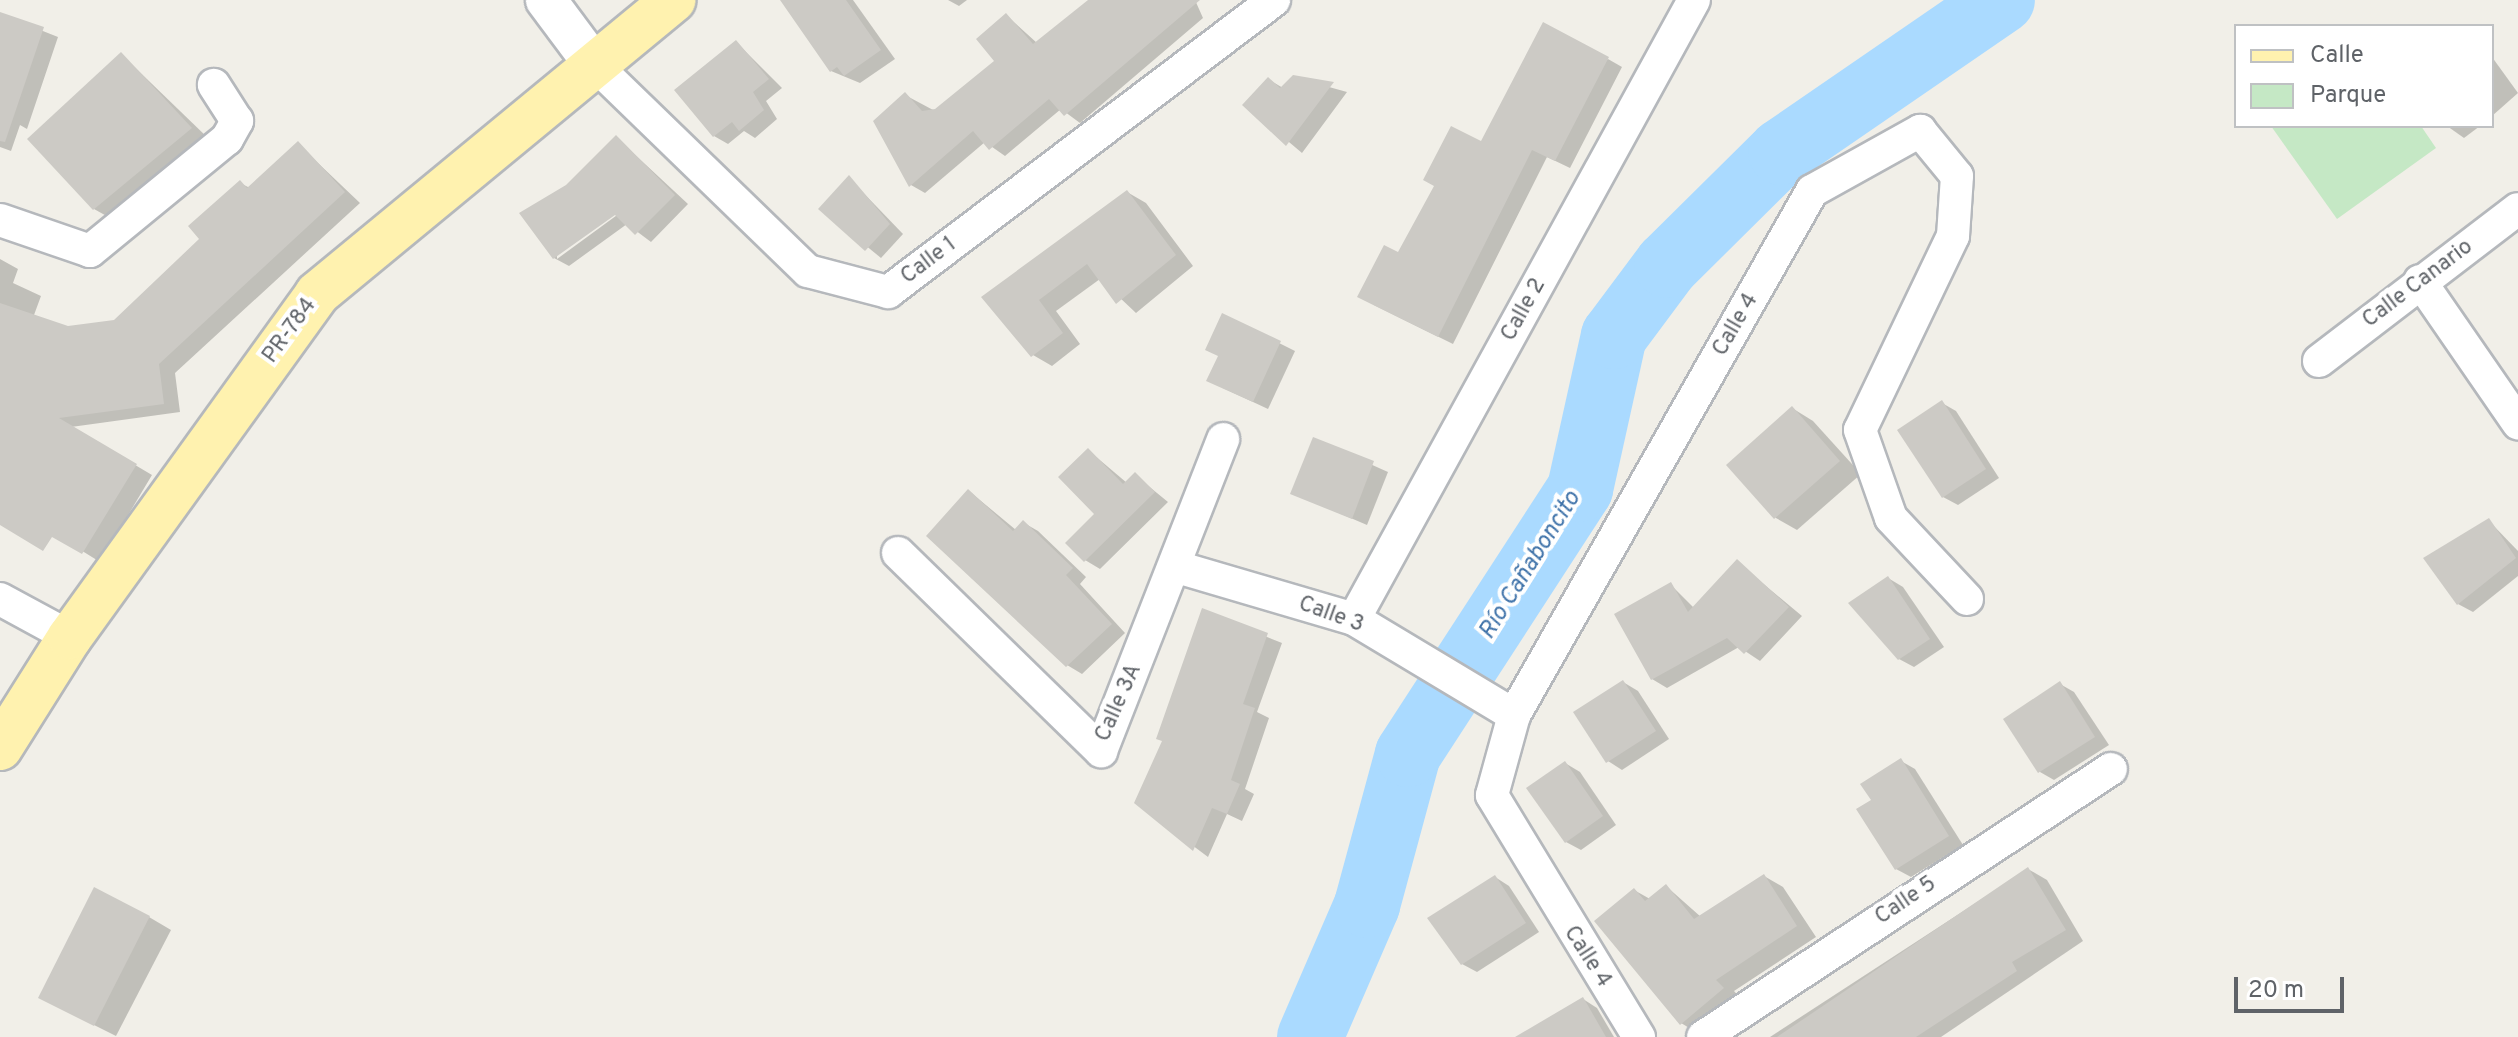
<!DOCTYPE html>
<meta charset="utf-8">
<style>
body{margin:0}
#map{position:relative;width:2518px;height:1037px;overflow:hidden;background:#f1efe8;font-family:Overpass,sans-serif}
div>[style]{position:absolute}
.green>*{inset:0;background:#c5e8c5}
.shadow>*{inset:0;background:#0003}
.river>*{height:66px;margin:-33px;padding:0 33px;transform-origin:33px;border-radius:33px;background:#aadaff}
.building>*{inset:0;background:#cccac5}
.roads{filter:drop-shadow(2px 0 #b5b8bc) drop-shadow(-2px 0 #b5b8bc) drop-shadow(0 2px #b5b8bc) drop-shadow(0 -2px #b5b8bc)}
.minor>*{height:32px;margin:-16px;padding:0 16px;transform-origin:16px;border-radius:16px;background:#fff}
.tertiary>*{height:40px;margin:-20px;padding:0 20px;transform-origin:20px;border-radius:20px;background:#fff}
.primary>*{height:44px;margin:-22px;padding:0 22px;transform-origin:22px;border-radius:22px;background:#fff2af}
span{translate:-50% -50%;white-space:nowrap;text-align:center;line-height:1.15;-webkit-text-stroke:8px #fff;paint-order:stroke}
.street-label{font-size:22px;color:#5f6368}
.water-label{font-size:24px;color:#4174aa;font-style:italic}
.legend{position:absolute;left:2234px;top:24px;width:260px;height:104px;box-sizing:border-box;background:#fff;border:2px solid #bfc1c3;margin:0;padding:10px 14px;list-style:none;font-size:24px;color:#5f6368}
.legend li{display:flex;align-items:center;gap:16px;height:40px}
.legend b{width:40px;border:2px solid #bfc1c3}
.scale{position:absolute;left:2234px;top:977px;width:110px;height:36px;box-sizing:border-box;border:4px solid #5f6368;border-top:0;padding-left:10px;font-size:24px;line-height:28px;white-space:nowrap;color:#5f6368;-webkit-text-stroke:6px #fff;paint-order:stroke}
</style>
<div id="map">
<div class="green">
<i style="clip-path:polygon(2271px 126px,2421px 126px,2436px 148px,2337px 219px)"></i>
</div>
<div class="shadow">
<i style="clip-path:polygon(804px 0,853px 0,895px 59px,860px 83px,831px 71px)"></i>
<i style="clip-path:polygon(948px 0,967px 0,959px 6px)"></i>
<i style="clip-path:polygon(1091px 0,1195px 0,1203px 18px,1080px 123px,1061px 109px,1005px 156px,985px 142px,925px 193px,911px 185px,905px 95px,935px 111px,997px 61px,1006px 15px,1037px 43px)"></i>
<i style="clip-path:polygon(0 14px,58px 37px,27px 129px,20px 125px,11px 151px,0 147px)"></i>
<i style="clip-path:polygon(736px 42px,782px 88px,766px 101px,777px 119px,755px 138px,744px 131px,728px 144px,714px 136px)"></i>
<i style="clip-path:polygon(121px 54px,209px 139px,112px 219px,94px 209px)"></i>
<i style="clip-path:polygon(2492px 57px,2518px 93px,2492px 116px)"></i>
<i style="clip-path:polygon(1608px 59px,1622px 67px,1570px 168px,1547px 157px,1453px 344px,1374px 305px,1399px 255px,1482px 144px)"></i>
<i style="clip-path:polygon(1293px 77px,1347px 92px,1302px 153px,1245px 105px,1268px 79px,1283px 88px)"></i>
<i style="clip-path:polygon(2447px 126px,2480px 126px,2464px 138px)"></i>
<i style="clip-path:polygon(evenodd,617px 138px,688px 204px,651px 242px,627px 224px,569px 266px,554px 258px,567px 186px,617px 138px,622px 207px,624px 210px,557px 259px,557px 254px,622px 207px)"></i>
<i style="clip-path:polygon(298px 144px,360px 203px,175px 373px,180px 412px,71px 427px,152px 475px,100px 562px,0 500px,0 259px,18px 269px,13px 283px,41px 296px,34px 315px,67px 328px,114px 322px,201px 239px,240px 183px,250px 188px)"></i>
<i style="clip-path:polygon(849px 178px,903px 234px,881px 258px,821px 209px)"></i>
<i style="clip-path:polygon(1127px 192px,1146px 203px,1193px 266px,1136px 313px,1100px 279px,1056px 311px,1080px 344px,1052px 366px,1033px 355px,984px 298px)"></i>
<i style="clip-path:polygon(1223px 315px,1295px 351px,1268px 409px,1223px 388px)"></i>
<i style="clip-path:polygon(1942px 403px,1956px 411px,1999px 478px,1958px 505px,1943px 497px)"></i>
<i style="clip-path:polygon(1792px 408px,1813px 421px,1861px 474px,1797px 530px,1776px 518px,1729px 465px)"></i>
<i style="clip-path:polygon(1314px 439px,1388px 472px,1367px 525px,1292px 493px)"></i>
<i style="clip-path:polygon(1088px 450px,1127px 483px,1135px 475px,1168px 502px,1100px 569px,1085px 560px,1097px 514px)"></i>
<i style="clip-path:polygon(969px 491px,1016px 530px,1024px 523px,1038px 531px,1086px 577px,1080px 584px,1125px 633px,1082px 674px,1067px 665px)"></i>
<i style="clip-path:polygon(2489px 521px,2518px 551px,2518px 576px,2473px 612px,2458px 604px)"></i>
<i style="clip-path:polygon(1737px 562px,1802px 616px,1760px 661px,1739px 647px,1667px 688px,1652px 679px,1671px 585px,1694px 608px)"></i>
<i style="clip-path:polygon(1888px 578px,1903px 587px,1944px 647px,1914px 667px,1899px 659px)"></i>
<i style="clip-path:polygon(1203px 611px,1282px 643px,1257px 712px,1269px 718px,1245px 789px,1254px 794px,1242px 821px,1227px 814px,1208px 857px,1136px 803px,1164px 741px)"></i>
<i style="clip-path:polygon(1623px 682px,1638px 691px,1669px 739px,1622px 770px,1608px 761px)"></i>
<i style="clip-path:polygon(2060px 684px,2074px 692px,2109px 745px,2054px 780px,2040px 772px)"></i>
<i style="clip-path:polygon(1901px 761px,1915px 769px,1963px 845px,1911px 877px,1896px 869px,1873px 800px)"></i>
<i style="clip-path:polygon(1565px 763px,1580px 772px,1616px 825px,1581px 850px,1566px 842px)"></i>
<i style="clip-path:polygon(2028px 869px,2047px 880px,2083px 941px,1941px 1037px,1770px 1037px)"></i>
<i style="clip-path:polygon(1764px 876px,1783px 887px,1816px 937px,1734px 991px,1742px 1000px,1701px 1035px,1681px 1023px,1634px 890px,1650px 899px,1666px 886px,1701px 917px)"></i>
<i style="clip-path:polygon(1495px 877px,1509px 886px,1539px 932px,1477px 972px,1462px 964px)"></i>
<i style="clip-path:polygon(149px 917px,171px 930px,116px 1036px,62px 1009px)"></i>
<i style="clip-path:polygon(1583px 999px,1597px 1008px,1614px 1037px,1519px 1037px)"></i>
</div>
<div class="river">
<i style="left:1310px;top:1037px;width:144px;rotate:-66.6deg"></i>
<i style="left:1367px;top:905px;width:156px;rotate:-74.8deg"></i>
<i style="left:1408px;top:754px;width:316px;rotate:-57deg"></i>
<i style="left:1580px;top:489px;width:157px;rotate:-77.5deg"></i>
<i style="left:1614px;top:336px;width:89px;rotate:-53.3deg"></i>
<i style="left:1667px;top:265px;width:161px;rotate:-44.7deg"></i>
<i style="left:1781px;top:152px;width:268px;rotate:-34.5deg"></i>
</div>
<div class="building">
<i style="clip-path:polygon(780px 0,846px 0,881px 50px,844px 76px,837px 67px,830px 72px)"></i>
<i style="clip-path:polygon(1088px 0,1200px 0,1064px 116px,1049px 99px,989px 150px,973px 131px,909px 187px,873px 121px,905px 92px,922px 111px,935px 109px,994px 61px,976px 39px,1006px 13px,1033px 44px)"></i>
<i style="clip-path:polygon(0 12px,44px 27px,5px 142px,0 141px)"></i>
<i style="clip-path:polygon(1543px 22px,1609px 57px,1555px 161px,1532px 150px,1438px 337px,1357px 297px,1384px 245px,1398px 252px,1434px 186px,1423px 180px,1451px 126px,1481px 141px)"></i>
<i style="clip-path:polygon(736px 40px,769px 79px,753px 92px,764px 110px,739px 131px,732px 122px,713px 137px,674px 90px)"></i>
<i style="clip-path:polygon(121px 52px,192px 128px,93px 210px,27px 139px)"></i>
<i style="clip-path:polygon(1293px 75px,1334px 82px,1286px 146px,1242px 105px,1268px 77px,1280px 88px)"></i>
<i style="clip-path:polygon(616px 135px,675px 195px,635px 235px,615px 215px,553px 259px,519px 213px,566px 185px)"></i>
<i style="clip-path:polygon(298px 141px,345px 192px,159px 364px,164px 404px,59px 418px,137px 464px,82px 554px,52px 537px,43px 551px,0 525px,0 303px,68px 326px,114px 320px,199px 239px,188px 226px,240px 180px,247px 188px)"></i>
<i style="clip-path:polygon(849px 175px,890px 224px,865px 251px,818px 209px)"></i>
<i style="clip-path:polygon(1127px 190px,1176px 255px,1116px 304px,1087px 264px,1039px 300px,1063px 333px,1031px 357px,981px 297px)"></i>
<i style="clip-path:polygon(1222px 313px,1281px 341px,1253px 402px,1206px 381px,1218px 356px,1205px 350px)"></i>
<i style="clip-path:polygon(1942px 400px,1986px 469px,1942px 498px,1897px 430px)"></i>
<i style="clip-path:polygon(1792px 406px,1840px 461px,1774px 519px,1726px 465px)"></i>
<i style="clip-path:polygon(1313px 437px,1374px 461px,1352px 519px,1290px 494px)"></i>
<i style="clip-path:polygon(1088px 448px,1123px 484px,1135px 472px,1155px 492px,1084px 562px,1065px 543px,1094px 514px,1058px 477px)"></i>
<i style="clip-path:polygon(968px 489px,1013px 531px,1023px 520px,1073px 568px,1066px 575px,1112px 624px,1066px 667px,926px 536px)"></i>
<i style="clip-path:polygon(2489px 518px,2516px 558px,2457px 605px,2423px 558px)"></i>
<i style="clip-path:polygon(1737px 559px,1789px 607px,1744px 654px,1727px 638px,1651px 680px,1614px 614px,1671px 582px,1688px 612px)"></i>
<i style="clip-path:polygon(1888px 576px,1930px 639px,1898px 660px,1848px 603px)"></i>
<i style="clip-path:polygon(1202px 608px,1268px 633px,1243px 704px,1255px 708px,1231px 780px,1240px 784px,1227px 814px,1212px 808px,1193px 851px,1134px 803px,1162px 741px,1156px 739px)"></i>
<i style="clip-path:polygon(1623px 680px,1656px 731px,1606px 763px,1573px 712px)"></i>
<i style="clip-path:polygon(2060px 681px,2095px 737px,2038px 773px,2003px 719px)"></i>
<i style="clip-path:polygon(1901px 758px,1949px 836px,1895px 870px,1856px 809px,1871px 800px,1860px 784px)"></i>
<i style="clip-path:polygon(1565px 761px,1603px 816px,1565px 843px,1526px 788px)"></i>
<i style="clip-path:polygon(2028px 867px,2066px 930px,2012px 962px,2017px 971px,1916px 1037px,1777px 1037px)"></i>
<i style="clip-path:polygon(1764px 874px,1797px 926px,1716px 980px,1724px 988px,1680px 1025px,1594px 921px,1634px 888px,1645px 901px,1666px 884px,1694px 919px)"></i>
<i style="clip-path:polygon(1495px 875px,1526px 923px,1461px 965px,1427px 918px)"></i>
<i style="clip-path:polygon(94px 887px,150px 916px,94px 1026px,38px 998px)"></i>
<i style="clip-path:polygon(1583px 997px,1606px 1037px,1515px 1037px)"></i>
</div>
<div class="roads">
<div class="minor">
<i style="left:593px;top:63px;width:299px;rotate:44.1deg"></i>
<i style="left:808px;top:271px;width:83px;rotate:14.7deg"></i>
<i style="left:888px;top:292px;width:484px;rotate:-37.1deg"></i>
<i style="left:0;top:220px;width:95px;rotate:19deg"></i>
<i style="left:90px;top:251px;width:177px;rotate:-39.3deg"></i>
<i style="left:227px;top:139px;width:21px;rotate:-61deg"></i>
<i style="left:237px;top:121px;width:43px;rotate:-122.6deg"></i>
<i style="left:2420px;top:281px;width:173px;rotate:55.4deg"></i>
<i style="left:2319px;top:361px;width:250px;rotate:-37.4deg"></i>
<i style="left:898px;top:553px;width:284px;rotate:44.3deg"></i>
<i style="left:1101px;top:751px;width:335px;rotate:-68.6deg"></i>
<i style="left:1177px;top:567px;width:184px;rotate:16.4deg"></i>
<i style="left:1354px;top:619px;width:187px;rotate:31deg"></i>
<i style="left:0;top:599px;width:80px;rotate:28.5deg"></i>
<i style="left:1354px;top:619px;width:706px;rotate:-61.22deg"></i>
<i style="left:1639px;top:1037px;width:283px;rotate:-121.3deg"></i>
<i style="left:1492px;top:795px;width:83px;rotate:-74.6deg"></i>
<i style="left:1514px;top:715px;width:603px;rotate:-60.37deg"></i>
<i style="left:1812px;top:191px;width:124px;rotate:-29.1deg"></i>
<i style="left:1920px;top:131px;width:58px;rotate:50.6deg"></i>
<i style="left:1957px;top:176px;width:60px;rotate:93.8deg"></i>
<i style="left:1953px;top:236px;width:215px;rotate:115.6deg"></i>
<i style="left:1860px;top:430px;width:93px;rotate:70.6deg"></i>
<i style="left:1891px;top:518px;width:111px;rotate:46.8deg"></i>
<i style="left:1703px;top:1037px;width:488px;rotate:-33.3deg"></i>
</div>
<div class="tertiary">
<i style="left:546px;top:0;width:79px;rotate:53.3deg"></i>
</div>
<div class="primary">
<i style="left:0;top:748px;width:131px;rotate:-57.8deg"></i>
<i style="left:70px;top:637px;width:423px;rotate:-54.2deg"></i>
<i style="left:317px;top:294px;width:462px;rotate:-39.5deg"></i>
</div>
</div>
<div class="street-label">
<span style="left:929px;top:261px;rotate:-37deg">Calle 1</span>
<span style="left:2418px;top:284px;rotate:-37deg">Calle Canario</span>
<span style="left:1524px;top:310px;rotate:-61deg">Calle 2</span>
<span style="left:1736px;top:325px;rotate:-60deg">Calle 4</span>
<span style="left:290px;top:331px;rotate:-54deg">PR-784</span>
<span style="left:1331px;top:615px;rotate:20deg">Calle 3</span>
<span style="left:1119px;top:703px;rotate:-66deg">Calle 3A</span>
<span style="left:1906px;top:901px;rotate:-34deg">Calle 5</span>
<span style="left:1587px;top:957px;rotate:57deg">Calle 4</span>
</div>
<div class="water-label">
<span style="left:1531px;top:566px;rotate:-58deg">Río Cañaboncito</span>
</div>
<ul class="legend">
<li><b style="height:10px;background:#fff2af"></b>Calle</li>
<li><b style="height:22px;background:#c5e8c5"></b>Parque</li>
</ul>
<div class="scale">20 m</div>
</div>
